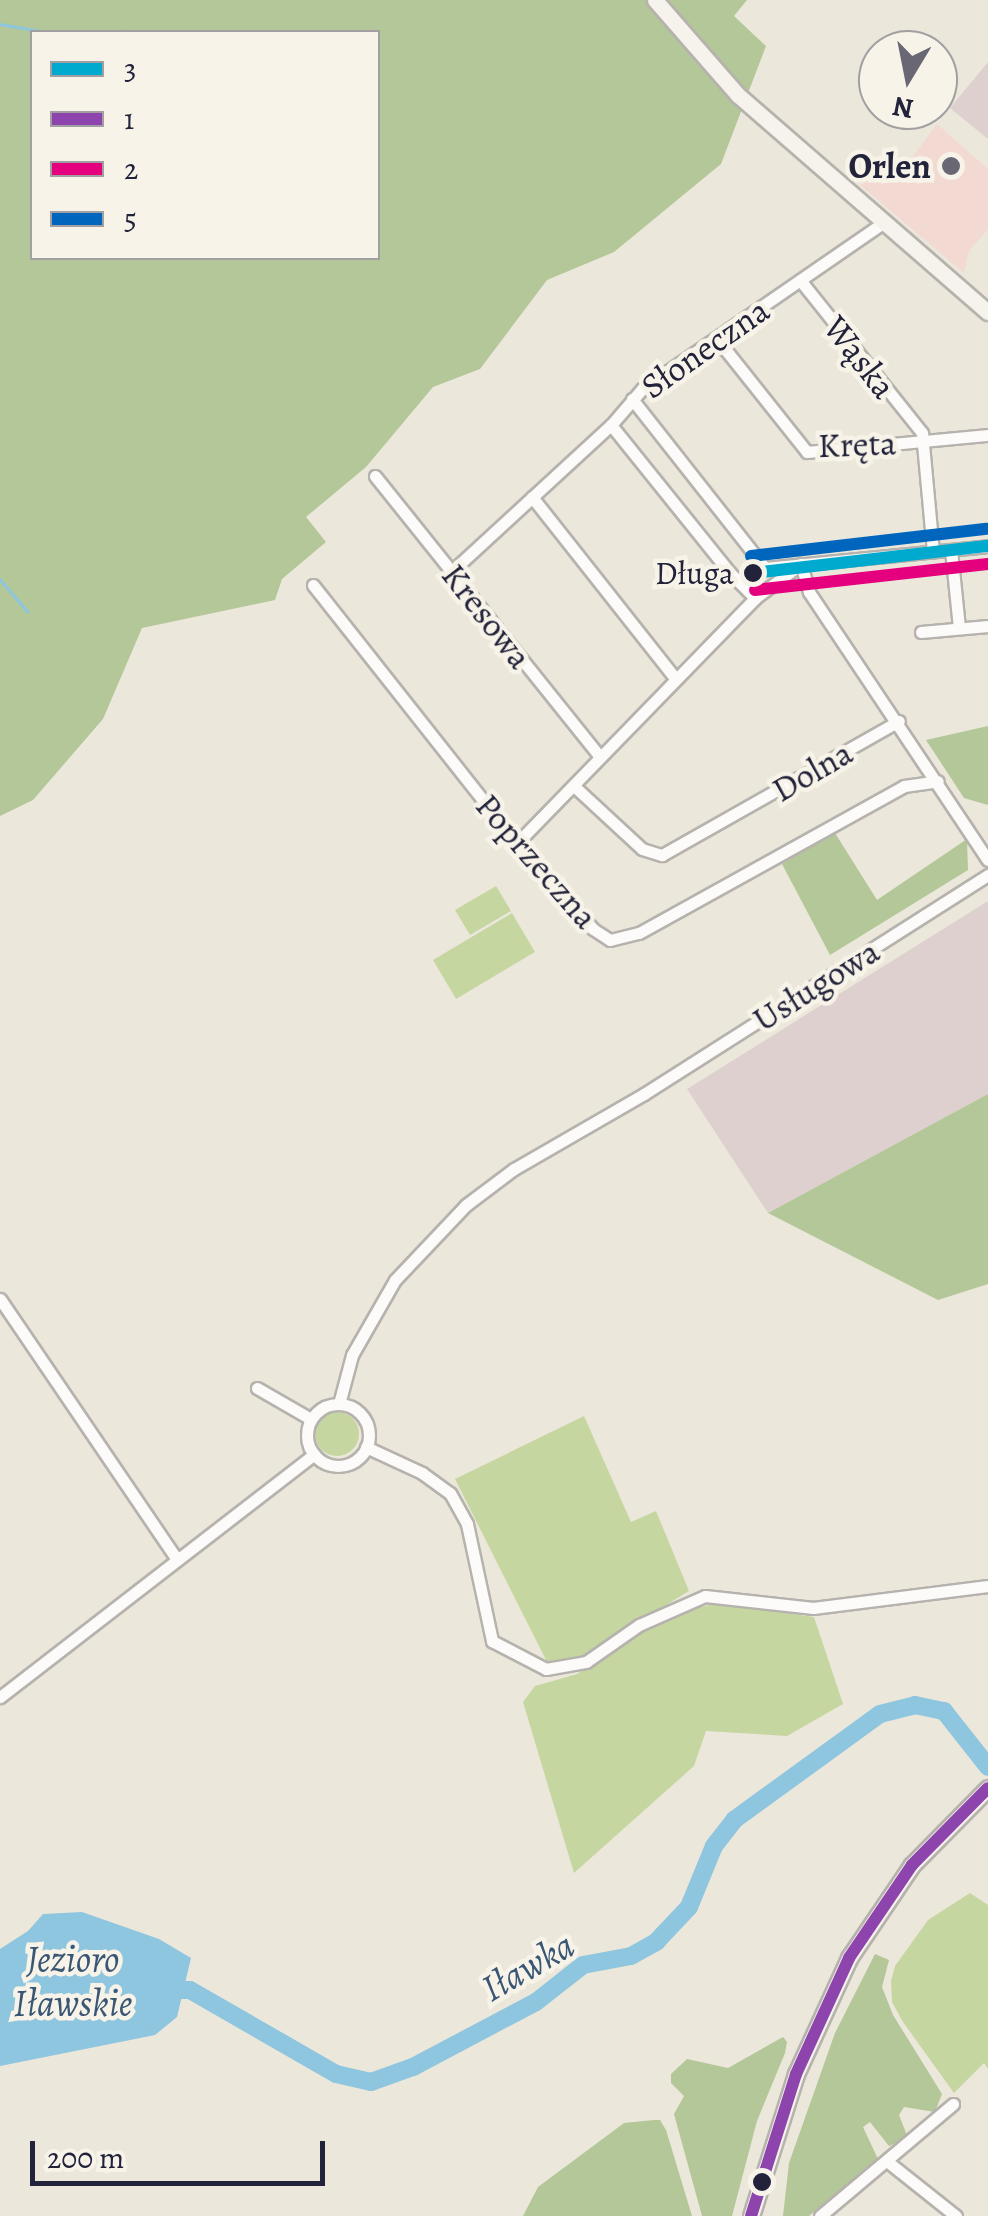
<!DOCTYPE html>
<meta charset="utf-8">
<style>
body{margin:0}
#map{position:relative;width:988px;height:2216px;overflow:hidden;background:#ece7db;font-family:Alegreya,serif}
div>[style]{position:absolute}
.built>*{inset:0;background:#f2dad3}
.industrial>*{inset:0;background:#ded0ce}
.green>*{inset:0;background:#c6d6a0}
.round{border-radius:50%}
.forest>*{inset:0;background:#b3c798}
.water>*{inset:0;background:#8ec5df}
.stream>*{height:2.5px;margin:-1.25px;padding:0 1.25px;transform-origin:1.25px;border-radius:1.25px;background:#8ec5df}
.river>*{height:18px;margin:-9px;padding:0 9px;transform-origin:9px;border-radius:9px;background:#8ec5df}
.roads{filter:drop-shadow(2px 0 #b6b2ad) drop-shadow(-2px 0 #b6b2ad) drop-shadow(0 2px #b6b2ad) drop-shadow(0 -2px #b6b2ad)}
.street>*{height:11px;margin:-5.5px;padding:0 5.5px;transform-origin:5.5px;border-radius:5.5px;background:#fcfbfa}
.street>.ring{margin:-5.5px;padding:0;box-sizing:content-box;background:none;border:11px solid #fcfbfa;border-radius:50%}
.secondary>*{height:15px;margin:-7.5px;padding:0 7.5px;transform-origin:7.5px;border-radius:7.5px;background:#f6f2ec}
.bus-1>*{height:12px;margin:-6px;padding:0 6px;transform-origin:6px;border-radius:6px;background:#00a9ce}
.bus-2>*{height:12px;margin:-6px;padding:0 6px;transform-origin:6px;border-radius:6px;background:#8e44ad}
.bus-3>*{height:12px;margin:-6px;padding:0 6px;transform-origin:6px;border-radius:6px;background:#e5007d}
.bus-4>*{height:12px;margin:-6px;padding:0 6px;transform-origin:6px;border-radius:6px;background:#0065bd}
.dots>*{width:28px;height:28px;translate:-50% -50%;box-sizing:border-box;border:5px solid #f7f3e8;border-radius:50%}
span{translate:-50% -50%;white-space:nowrap;text-align:center;line-height:1.15;-webkit-text-stroke:9px #f7f3e8;paint-order:stroke}
.bus-label{font-size:32px;color:#22223b}
.right{translate:-100% -50%;text-align:right}
.poi-label{font-size:35px;color:#22223b;font-weight:700}
.street-label{font-size:35px;color:#22223b}
.water-label{font-size:38px;color:#3a5675;font-style:italic}
.legend{position:absolute;left:30px;top:30px;width:350px;height:230px;box-sizing:border-box;background:#f7f3e8;border:2px solid #a29fa3;margin:0;padding:12px 18px;list-style:none;font-size:30px;color:#22223b}
.legend li{display:flex;align-items:center;gap:20px;height:50px}
.legend b{width:50px;border:2px solid #a29fa3}
.north{position:absolute;left:858px;top:30px;width:100px;height:100px;box-sizing:border-box;background:#f7f3e8;border:2px solid #a29fa3;border-radius:50%;rotate:190deg;font-size:28px;font-weight:700;line-height:40px;text-align:center;color:#22223b}
.north::after{content:'';display:block;margin:auto;width:35px;height:45px;background:#696773;clip-path:polygon(50% 0,100% 100%,50% 72%,0 100%)}
.scale{position:absolute;left:30px;top:2141px;width:295px;height:45px;box-sizing:border-box;border:5px solid #22223b;border-top:0;padding-left:12px;font-size:30px;line-height:35px;white-space:nowrap;color:#22223b;-webkit-text-stroke:8px #f7f3e8;paint-order:stroke}
</style>
<div id="map">
<div class="built">
<i style="clip-path:polygon(937px 124px,988px 169px,988px 229px,969px 251px,964px 273px,860px 185px,908px 163px)"></i>
</div>
<div class="industrial">
<i style="clip-path:polygon(988px 62px,988px 139px,950px 108px)"></i>
<i style="clip-path:polygon(988px 901px,988px 1094px,768px 1213px,687px 1089px)"></i>
</div>
<div class="green">
<i style="clip-path:polygon(496px 886px,511px 911px,470px 935px,455px 910px)"></i>
<i style="clip-path:polygon(512px 913px,535px 952px,456px 999px,433px 960px)"></i>
<i class="round" style="left:315px;top:1412px;width:44px;height:44px"></i>
<i style="clip-path:polygon(584px 1416px,631px 1522px,656px 1511px,689px 1591px,575px 1661px,548px 1664px,455px 1479px)"></i>
<i style="clip-path:polygon(718px 1603px,814px 1617px,843px 1704px,787px 1736px,706px 1731px,694px 1766px,574px 1873px,523px 1702px,535px 1686px,577px 1674px,640px 1632px,680px 1612px)"></i>
<i style="clip-path:polygon(970px 1893px,988px 1905px,988px 2069px,984px 2063px,954px 2093px,903px 2022px,892px 2002px,891px 1981px,895px 1966px,928px 1920px)"></i>
</div>
<div class="forest">
<i style="clip-path:polygon(evenodd,0 0,747px 0,734px 16px,766px 46px,721px 164px,614px 252px,547px 280px,480px 369px,433px 387px,366px 467px,306px 517px,326px 542px,282px 579px,275px 600px,142px 628px,103px 719px,33px 800px,0 816px,0 0,32px 32px,378px 32px,378px 258px,32px 258px,32px 32px)"></i>
<i style="clip-path:polygon(988px 726px,988px 805px,964px 798px,926px 740px)"></i>
<i style="clip-path:polygon(835px 833px,877px 900px,967px 839px,968px 870px,830px 955px,782px 864px)"></i>
<i style="clip-path:polygon(988px 1094px,988px 1284px,938px 1300px,768px 1213px)"></i>
<i style="clip-path:polygon(875px 1954px,889px 1960px,882px 1987px,893px 2015px,942px 2094px,935px 2112px,904px 2107px,899px 2115px,908px 2138px,889px 2146px,870px 2122px,863px 2127px,878px 2159px,809px 2216px,783px 2216px,789px 2163px,835px 2033px)"></i>
<i style="clip-path:polygon(783px 2037px,787px 2042px,785px 2053px,757px 2121px,732px 2216px,702px 2216px,674px 2114px,684px 2096px,671px 2083px,671px 2074px,687px 2059px,728px 2068px)"></i>
<i style="clip-path:polygon(654px 2120px,660px 2120px,666px 2130px,692px 2216px,523px 2216px,538px 2187px,624px 2123px)"></i>
</div>
<div class="water">
<i style="clip-path:polygon(82px 1912px,159px 1939px,191px 1958px,177px 2017px,155px 2035px,0 2066px,0 1949px,28px 1931px,43px 1914px)"></i>
</div>
<div class="stream">
<i style="left:0;top:24px;width:48px;rotate:9.7deg"></i>
<i style="left:102px;top:32px;width:22px;rotate:-3deg"></i>
<i style="left:0;top:579px;width:43px;rotate:49.7deg"></i>
</div>
<div class="river">
<i style="left:162px;top:1990px;width:28px"></i>
<i style="left:190px;top:1990px;width:168px;rotate:29.9deg"></i>
<i style="left:336px;top:2074px;width:36px;rotate:13deg"></i>
<i style="left:371px;top:2082px;width:45px;rotate:-19.7deg"></i>
<i style="left:413px;top:2067px;width:139px;rotate:-27.9deg"></i>
<i style="left:536px;top:2002px;width:60px;rotate:-38.2deg"></i>
<i style="left:583px;top:1965px;width:49px;rotate:-10.6deg"></i>
<i style="left:631px;top:1956px;width:29px;rotate:-29deg"></i>
<i style="left:656px;top:1942px;width:48px;rotate:-46.7deg"></i>
<i style="left:689px;top:1907px;width:66px;rotate:-67.7deg"></i>
<i style="left:714px;top:1846px;width:33px;rotate:-52deg"></i>
<i style="left:734px;top:1820px;width:180px;rotate:-36deg"></i>
<i style="left:880px;top:1714px;width:36px;rotate:-14deg"></i>
<i style="left:915px;top:1705px;width:30px;rotate:12deg"></i>
<i style="left:944px;top:1711px;width:71px;rotate:51.8deg"></i>
</div>
<div class="roads">
<div class="street">
<i style="left:800px;top:280px;width:196px;rotate:51.4deg"></i>
<i style="left:922px;top:433px;width:119px;rotate:84.7deg"></i>
<i style="left:717px;top:339px;width:144px;rotate:51.5deg"></i>
<i style="left:807px;top:452px;width:182px;rotate:-5.4deg"></i>
<i style="left:632px;top:399px;width:215px;rotate:51.8deg"></i>
<i style="left:611px;top:425px;width:189px;rotate:51.2deg"></i>
<i style="left:729px;top:572px;width:37px;rotate:45deg"></i>
<i style="left:375px;top:476px;width:359px;rotate:51.3deg"></i>
<i style="left:532px;top:497px;width:231px;rotate:51.7deg"></i>
<i style="left:951px;top:550px;width:78px;rotate:84.1deg"></i>
<i style="left:801px;top:564px;width:29px;rotate:74deg"></i>
<i style="left:809px;top:592px;width:322px;rotate:56.3deg"></i>
<i style="left:452px;top:571px;width:216px;rotate:-42.6deg"></i>
<i style="left:611px;top:425px;width:48px;rotate:-49.3deg"></i>
<i style="left:642px;top:389px;width:294px;rotate:-34.6deg"></i>
<i style="left:741px;top:582px;width:28px;rotate:-30deg"></i>
<i style="left:765px;top:568px;width:224px;rotate:-5.6deg"></i>
<i style="left:313px;top:585px;width:329px;rotate:51.7deg"></i>
<i style="left:517px;top:843px;width:115px;rotate:48.5deg"></i>
<i style="left:593px;top:929px;width:20px;rotate:33deg"></i>
<i style="left:610px;top:940px;width:30px;rotate:-14deg"></i>
<i style="left:639px;top:933px;width:303px;rotate:-29deg"></i>
<i style="left:904px;top:786px;width:34px;rotate:-8deg"></i>
<i style="left:921px;top:632px;width:67px;rotate:-5.1deg"></i>
<i style="left:575px;top:787px;width:91px;rotate:42.8deg"></i>
<i style="left:642px;top:849px;width:21px;rotate:17deg"></i>
<i style="left:662px;top:855px;width:272px;rotate:-29.5deg"></i>
<i style="left:517px;top:843px;width:342px;rotate:-45.8deg"></i>
<i style="left:755px;top:598px;width:57px;rotate:-36.5deg"></i>
<i style="left:0;top:1299px;width:315px;rotate:55.8deg"></i>
<i style="left:257px;top:1388px;width:62px;rotate:29.9deg"></i>
<i style="left:339px;top:1404px;width:51px;rotate:-75.1deg"></i>
<i style="left:352px;top:1355px;width:86px;rotate:-60.2deg"></i>
<i style="left:395px;top:1280px;width:103px;rotate:-46.6deg"></i>
<i style="left:466px;top:1205px;width:60px;rotate:-36.9deg"></i>
<i style="left:514px;top:1169px;width:150px;rotate:-30deg"></i>
<i style="left:644px;top:1094px;width:408px;rotate:-32.5deg"></i>
<i class="ring" style="left:307px;top:1404px;width:51px;height:51px"></i>
<i style="left:366px;top:1447px;width:62px;rotate:24.9deg"></i>
<i style="left:422px;top:1473px;width:34px;rotate:36deg"></i>
<i style="left:450px;top:1493px;width:35px;rotate:61deg"></i>
<i style="left:467px;top:1524px;width:120px;rotate:77.9deg"></i>
<i style="left:492px;top:1641px;width:61px;rotate:27.4deg"></i>
<i style="left:546px;top:1669px;width:41px;rotate:-9.9deg"></i>
<i style="left:586px;top:1662px;width:65px;rotate:-34.9deg"></i>
<i style="left:639px;top:1625px;width:72px;rotate:-23.7deg"></i>
<i style="left:705px;top:1596px;width:109px;rotate:6.3deg"></i>
<i style="left:813px;top:1608px;width:176px;rotate:-7.2deg"></i>
<i style="left:0;top:1697px;width:397px;rotate:-37.7deg"></i>
<i style="left:888px;top:2162px;width:87px;rotate:38.5deg"></i>
<i style="left:820px;top:2216px;width:174px;rotate:-40.1deg"></i>
</div>
<div class="secondary">
<i style="left:655px;top:0;width:126px;rotate:48.9deg"></i>
<i style="left:738px;top:95px;width:331px;rotate:41deg"></i>
<i style="left:751px;top:2216px;width:149px;rotate:-72.4deg"></i>
<i style="left:796px;top:2074px;width:128px;rotate:-65.4deg"></i>
<i style="left:849px;top:1958px;width:112px;rotate:-55.9deg"></i>
<i style="left:912px;top:1865px;width:108px;rotate:-45.4deg"></i>
</div>
</div>
<div class="bus-1">
<i style="left:753px;top:573px;width:237px;rotate:-6.6deg"></i>
</div>
<div class="bus-2">
<i style="left:751px;top:2216px;width:149px;rotate:-72.4deg"></i>
<i style="left:796px;top:2074px;width:128px;rotate:-65.4deg"></i>
<i style="left:849px;top:1958px;width:112px;rotate:-55.9deg"></i>
<i style="left:912px;top:1865px;width:108px;rotate:-45.4deg"></i>
</div>
<div class="bus-3">
<i style="left:755px;top:590px;width:234px;rotate:-6.4deg"></i>
</div>
<div class="bus-4">
<i style="left:751px;top:556px;width:237px;rotate:-6.6deg"></i>
</div>
<div class="dots">
<i style="left:951px;top:166px;background:#696773"></i>
<i style="left:753px;top:573px;background:#22223b"></i>
<i style="left:762px;top:2182px;background:#22223b"></i>
</div>
<div class="bus-label">
<span class="right" style="left:734px;top:573px">Długa</span>
</div>
<div class="poi-label">
<span class="right" style="left:931px;top:166px">Orlen</span>
</div>
<div class="street-label">
<span style="left:705px;top:348px;rotate:-35deg">Słoneczna</span>
<span style="left:860px;top:357px;rotate:52deg">Wąska</span>
<span style="left:857px;top:444px;rotate:-2deg">Kręta</span>
<span style="left:487px;top:616px;rotate:52deg">Kresowa</span>
<span style="left:812px;top:771px;rotate:-30deg">Dolna</span>
<span style="left:537px;top:861px;rotate:49deg">Poprzeczna</span>
<span style="left:816px;top:985px;rotate:-32deg">Usługowa</span>
</div>
<div class="water-label">
<span style="left:73px;top:1982px">Jezioro<br>Iławskie</span>
<span style="left:528px;top:1967px;rotate:-30deg">Iławka</span>
</div>
<ul class="legend">
<li><b style="height:12px;background:#00a9ce"></b>3</li>
<li><b style="height:12px;background:#8e44ad"></b>1</li>
<li><b style="height:12px;background:#e5007d"></b>2</li>
<li><b style="height:12px;background:#0065bd"></b>5</li>
</ul>
<div class="north">N</div>
<div class="scale">200 m</div>
</div>
